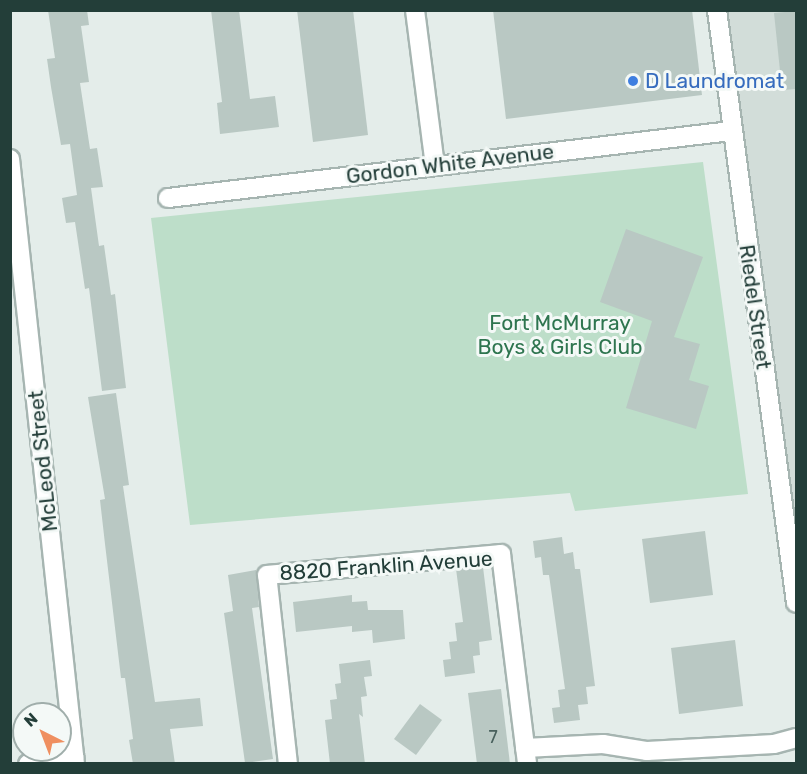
<!DOCTYPE html>
<style>
body{margin:0}
#map{position:relative;width:807px;height:774px;overflow:hidden;background:#e4edea;font-family:Rubik,sans-serif}
div>[style]{position:absolute}
.built>*{inset:0;background:#d2ddd9}
.green>*{inset:0;background:#bddec9}
.building>*{inset:0;background:#b9c8c3}
.roads{filter:drop-shadow(2px 0 #a6b5b1) drop-shadow(-2px 0 #a6b5b1) drop-shadow(0 2px #a6b5b1) drop-shadow(0 -2px #a6b5b1)}
.minor>*{height:18px;margin:-9px;padding:0 9px;transform-origin:9px;border-radius:9px;background:#fff}
.dots>*{width:16px;height:16px;translate:-50% -50%;box-sizing:border-box;border:3px solid #f4f9f7;border-radius:50%}
span{translate:-50% -50%;white-space:nowrap;text-align:center;line-height:1.15;-webkit-text-stroke:6px #f4f9f7;paint-order:stroke}
.number-label{font-size:18px;color:#48605c}
.number-label span{-webkit-text-stroke-width:0}
.shop-label{font-size:21px;color:#366cbe}
.left{translate:0 -50%;text-align:left}
.street-label{font-size:21px;color:#233e39}
.park-label{font-size:21px;color:#2e754f}
.frame{position:absolute;inset:0;border:12px solid #233e39;pointer-events:none}
.north{position:absolute;left:12px;top:702px;width:60px;height:60px;box-sizing:border-box;background:#f4f9f7;border:2px solid #a0aeab;border-radius:50%;rotate:318deg;font-size:16px;font-weight:700;line-height:24px;text-align:center;color:#233e39}
.north::after{content:'';display:block;margin:auto;width:21px;height:27px;background:#ef8f60;clip-path:polygon(50% 0,100% 100%,50% 72%,0 100%)}
</style>
<div id="map">
<div class="built">
<i style="clip-path:polygon(717px 11px,796px 11px,796px 603px)"></i>
</div>
<div class="green">
<i style="clip-path:polygon(703px 162px,748px 494px,575px 511px,570px 493px,190px 525px,151px 218px)"></i>
</div>
<div class="building">
<i style="clip-path:polygon(48px 10px,87px 10px,89px 25px,81px 26px,89px 82px,80px 83px,90px 149px,97px 148px,103px 187px,91px 188px,99px 246px,104px 245px,111px 295px,115px 294px,126px 388px,102px 391px,89px 288px,85px 289px,75px 222px,66px 223px,62px 198px,77px 195px,70px 144px,61px 145px,51px 87px,47px 59px,55px 58px)"></i>
<i style="clip-path:polygon(211px 10px,239px 10px,250px 99px,275px 96px,279px 127px,220px 134px,217px 103px,222px 102px)"></i>
<i style="clip-path:polygon(297px 10px,353px 10px,368px 135px,313px 142px)"></i>
<i style="clip-path:polygon(493px 10px,692px 10px,702px 95px,506px 119px)"></i>
<i style="clip-path:polygon(796px 11px,796px 89px,782px 90px,774px 13px)"></i>
<i style="clip-path:polygon(626px 229px,703px 257px,674px 337px,700px 344px,689px 380px,709px 386px,696px 429px,626px 408px,652px 321px,600px 302px)"></i>
<i style="clip-path:polygon(116px 393px,129px 485px,123px 486px,155px 702px,200px 698px,203px 726px,170px 729px,175px 764px,133px 764px,129px 740px,133px 739px,125px 678px,121px 678px,105px 544px,100px 500px,105px 499px,88px 397px)"></i>
<i style="clip-path:polygon(705px 531px,713px 595px,650px 603px,642px 539px)"></i>
<i style="clip-path:polygon(562px 537px,564px 554px,573px 552px,575px 569px,580px 569px,595px 686px,586px 687px,588px 704px,578px 705px,580px 720px,554px 723px,552px 708px,560px 707px,558px 690px,565px 689px,549px 575px,543px 575px,541px 557px,535px 558px,533px 541px)"></i>
<i style="clip-path:polygon(483px 567px,492px 640px,479px 642px,480px 655px,473px 656px,475px 673px,445px 677px,443px 660px,451px 659px,449px 642px,457px 641px,455px 623px,463px 622px,456px 569px)"></i>
<i style="clip-path:polygon(256px 570px,259px 607px,252px 608px,273px 759px,245px 763px,224px 613px,233px 611px,228px 575px)"></i>
<i style="clip-path:polygon(352px 595px,352px 602px,367px 601px,368px 610px,403px 610px,405px 639px,373px 643px,372px 630px,352px 632px,352px 626px,296px 632px,293px 602px)"></i>
<i style="clip-path:polygon(735px 640px,743px 706px,679px 714px,671px 648px)"></i>
<i style="clip-path:polygon(370px 660px,372px 676px,364px 677px,367px 696px,361px 697px,363px 717px,359px 714px,365px 764px,330px 764px,325px 720px,332px 719px,330px 700px,337px 699px,335px 684px,341px 683px,339px 664px)"></i>
<i style="clip-path:polygon(501px 689px,510px 764px,477px 764px,468px 693px)"></i>
<i style="clip-path:polygon(420px 704px,442px 720px,416px 755px,394px 739px)"></i>
</div>
<div class="roads">
<div class="minor">
<i style="left:415px;top:10px;width:157px;rotate:82.7deg"></i>
<i style="left:717px;top:10px;width:598px;rotate:82.41deg"></i>
<i style="left:10px;top:159px;width:608px;rotate:83.87deg"></i>
<i style="left:168px;top:198px;width:567px;rotate:-6.79deg"></i>
<i style="left:525px;top:748px;width:78px;rotate:-2.9deg"></i>
<i style="left:603px;top:744px;width:45px;rotate:9deg"></i>
<i style="left:647px;top:751px;width:127px;rotate:-3.2deg"></i>
<i style="left:774px;top:744px;width:23px;rotate:-15deg"></i>
<i style="left:28px;top:764px;width:47px;rotate:-8.7deg"></i>
<i style="left:288px;top:764px;width:190px;rotate:-96.3deg"></i>
<i style="left:267px;top:575px;width:235px;rotate:-5.1deg"></i>
<i style="left:501px;top:554px;width:212px;rotate:82.9deg"></i>
</div>
</div>
<div class="dots">
<i style="left:633px;top:81px;background:#3f7fe0"></i>
</div>
<div class="number-label">
<span style="left:493px;top:737px">7</span>
</div>
<div class="shop-label">
<span class="left" style="left:645px;top:81px">D Laundromat</span>
</div>
<div class="street-label">
<span style="left:450px;top:164px;rotate:-7deg">Gordon White Avenue</span>
<span style="left:755px;top:307px;rotate:82deg">Riedel Street</span>
<span style="left:43px;top:461px;rotate:-96deg">McLeod Street</span>
<span style="left:386px;top:566px;rotate:-4deg">8820 Franklin Avenue</span>
</div>
<div class="park-label">
<span style="left:560px;top:335px">Fort McMurray<br>Boys &amp; Girls Club</span>
</div>
<div class="frame"></div>
<div class="north">N</div>
</div>
